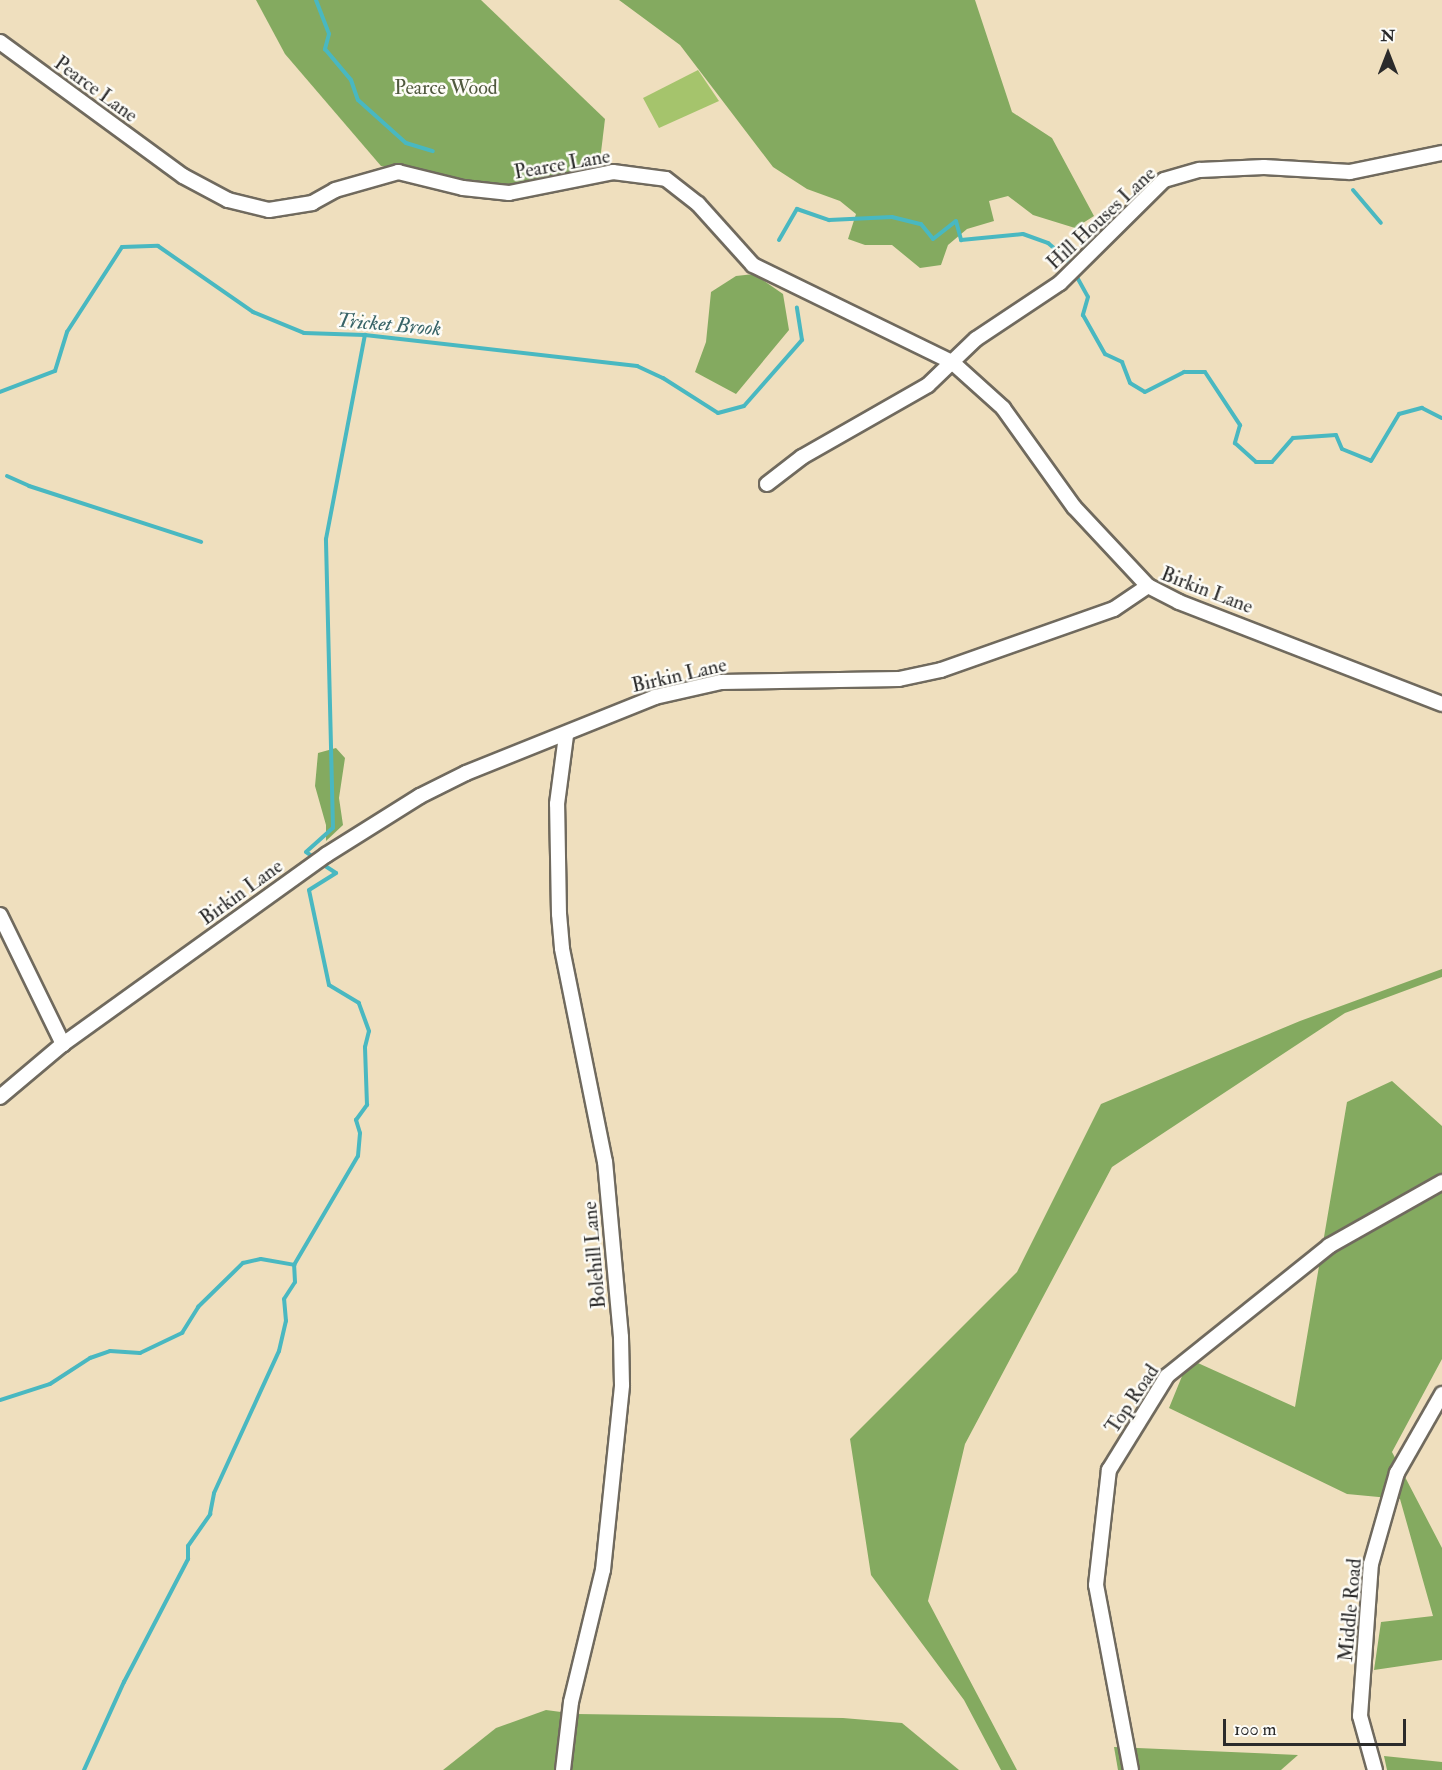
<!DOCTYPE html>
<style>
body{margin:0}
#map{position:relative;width:1442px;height:1770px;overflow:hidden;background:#efdfbe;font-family:"IM FELL Double Pica",serif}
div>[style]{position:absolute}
.green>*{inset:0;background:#a5c46c}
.forest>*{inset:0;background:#84aa60}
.stream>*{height:4px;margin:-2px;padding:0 2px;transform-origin:2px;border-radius:2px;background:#49b8c1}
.roads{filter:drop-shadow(2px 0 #706a5e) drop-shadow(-2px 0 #706a5e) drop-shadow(0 2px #706a5e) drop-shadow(0 -2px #706a5e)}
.minor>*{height:14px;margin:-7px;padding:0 7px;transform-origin:7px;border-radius:7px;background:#fff}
span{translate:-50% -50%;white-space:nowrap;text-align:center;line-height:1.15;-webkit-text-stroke:5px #fdfcf7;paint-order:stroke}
.park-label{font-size:20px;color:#50593e}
.street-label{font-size:20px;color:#2b2b2b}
.water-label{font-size:21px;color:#376367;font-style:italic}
.north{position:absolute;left:1358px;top:24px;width:60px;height:60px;-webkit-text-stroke:4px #fdfcf7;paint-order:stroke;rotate:0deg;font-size:16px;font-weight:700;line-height:24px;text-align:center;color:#2b2b2b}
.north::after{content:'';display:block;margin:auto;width:21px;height:27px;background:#2b2b2b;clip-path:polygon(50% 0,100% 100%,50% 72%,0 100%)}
.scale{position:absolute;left:1223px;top:1719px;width:183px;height:27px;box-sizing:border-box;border:3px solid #2b2b2b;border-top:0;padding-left:8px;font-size:18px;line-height:21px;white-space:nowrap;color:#2b2b2b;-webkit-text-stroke:4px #fdfcf7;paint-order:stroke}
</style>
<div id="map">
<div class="green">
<i style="clip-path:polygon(698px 70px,719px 101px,659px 128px,643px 98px)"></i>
</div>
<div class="forest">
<i style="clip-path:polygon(256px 0,481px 0,605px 119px,599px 169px,501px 187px,381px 166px,285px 54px)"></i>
<i style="clip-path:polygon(619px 0,975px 0,1012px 112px,1052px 138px,1094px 216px,1075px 228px,1033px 215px,1008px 196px,989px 201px,994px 221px,967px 229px,948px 245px,941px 265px,920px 268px,892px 245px,865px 245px,848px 239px,856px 214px,840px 201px,807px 189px,773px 167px,680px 45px)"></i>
<i style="clip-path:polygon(754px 274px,783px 294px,789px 330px,736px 394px,695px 372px,706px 342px,711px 292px,736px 276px)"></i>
<i style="clip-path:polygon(336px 748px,345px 758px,339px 798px,343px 825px,326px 841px,326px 825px,315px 786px,318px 753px)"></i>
<i style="clip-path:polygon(1442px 969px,1442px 977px,1345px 1013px,1112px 1167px,965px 1444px,928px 1601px,1017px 1770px,1001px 1770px,964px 1700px,871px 1575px,850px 1439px,1017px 1272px,1101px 1104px,1300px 1021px)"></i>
<i style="clip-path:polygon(1392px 1081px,1442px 1126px,1442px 1359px,1392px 1452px,1442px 1548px,1442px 1660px,1374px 1670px,1381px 1622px,1433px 1616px,1400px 1499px,1347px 1494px,1169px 1408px,1189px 1359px,1295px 1407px,1347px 1102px)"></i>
<i style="clip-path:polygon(546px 1710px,561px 1712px,554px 1770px,443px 1770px,496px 1728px)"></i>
<i style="clip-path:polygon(577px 1714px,843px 1718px,902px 1723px,959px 1770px,571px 1770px)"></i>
<i style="clip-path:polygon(1114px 1747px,1298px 1755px,1281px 1770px,1118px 1770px)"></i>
<i style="clip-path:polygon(1384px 1756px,1442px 1762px,1442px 1770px,1387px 1770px)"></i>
</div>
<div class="stream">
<i style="left:316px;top:0;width:36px;rotate:69deg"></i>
<i style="left:329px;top:34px;width:16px;rotate:105deg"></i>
<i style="left:325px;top:49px;width:40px;rotate:50deg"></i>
<i style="left:351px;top:80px;width:21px;rotate:71deg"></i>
<i style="left:358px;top:100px;width:64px;rotate:41.9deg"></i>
<i style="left:406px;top:143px;width:28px;rotate:17deg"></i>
<i style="left:1353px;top:190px;width:43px;rotate:49.7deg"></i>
<i style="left:779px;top:240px;width:36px;rotate:-60deg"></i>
<i style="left:797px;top:209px;width:34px;rotate:19deg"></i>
<i style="left:829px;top:220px;width:63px;rotate:-2.7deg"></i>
<i style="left:892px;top:217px;width:30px;rotate:14deg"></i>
<i style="left:921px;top:224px;width:19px;rotate:51deg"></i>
<i style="left:933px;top:239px;width:29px;rotate:-38deg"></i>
<i style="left:956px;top:221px;width:20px;rotate:75deg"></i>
<i style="left:961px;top:240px;width:62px;rotate:-5.5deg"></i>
<i style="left:1023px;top:234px;width:27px;rotate:20deg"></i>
<i style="left:1048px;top:243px;width:25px;rotate:40deg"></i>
<i style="left:1067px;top:259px;width:43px;rotate:61.1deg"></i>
<i style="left:1088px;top:297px;width:19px;rotate:106deg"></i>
<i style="left:1083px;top:315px;width:45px;rotate:60.6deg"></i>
<i style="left:1105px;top:354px;width:19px;rotate:25deg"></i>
<i style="left:1122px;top:362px;width:22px;rotate:69deg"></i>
<i style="left:1130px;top:383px;width:17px;rotate:31deg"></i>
<i style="left:1145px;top:392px;width:44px;rotate:-27.1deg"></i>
<i style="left:1184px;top:372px;width:21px"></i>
<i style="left:1205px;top:372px;width:64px;rotate:56.6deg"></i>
<i style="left:1240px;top:425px;width:19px;rotate:106deg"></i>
<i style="left:1235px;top:443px;width:28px;rotate:42deg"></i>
<i style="left:1256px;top:462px;width:16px"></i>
<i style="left:1272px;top:462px;width:32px;rotate:-49deg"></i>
<i style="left:1293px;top:438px;width:43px;rotate:-4deg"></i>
<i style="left:1336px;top:435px;width:15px;rotate:67deg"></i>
<i style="left:1342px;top:449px;width:31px;rotate:22deg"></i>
<i style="left:1371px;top:461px;width:55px;rotate:-59.2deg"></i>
<i style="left:1399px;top:414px;width:24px;rotate:-15deg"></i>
<i style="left:1422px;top:408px;width:22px;rotate:27deg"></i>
<i style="left:0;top:392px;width:59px;rotate:-20.9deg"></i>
<i style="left:55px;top:371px;width:41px;rotate:-72.9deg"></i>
<i style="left:67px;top:332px;width:101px;rotate:-57.1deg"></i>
<i style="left:122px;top:247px;width:36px;rotate:-2deg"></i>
<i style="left:158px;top:246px;width:116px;rotate:34.8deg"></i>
<i style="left:253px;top:312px;width:55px;rotate:22.4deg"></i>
<i style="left:304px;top:333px;width:61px;rotate:1.9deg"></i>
<i style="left:365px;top:335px;width:274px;rotate:6.5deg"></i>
<i style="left:637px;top:366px;width:29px;rotate:25deg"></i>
<i style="left:663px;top:378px;width:65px;rotate:32.5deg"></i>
<i style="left:718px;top:413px;width:27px;rotate:-15deg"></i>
<i style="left:744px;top:406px;width:88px;rotate:-48.7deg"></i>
<i style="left:802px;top:340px;width:33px;rotate:-99deg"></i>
<i style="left:7px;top:476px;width:24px;rotate:24deg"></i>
<i style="left:29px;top:486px;width:181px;rotate:18deg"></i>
<i style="left:316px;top:859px;width:12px;rotate:-145deg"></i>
<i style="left:306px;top:852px;width:36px;rotate:-42deg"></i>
<i style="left:333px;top:828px;width:289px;rotate:-91.4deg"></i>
<i style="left:326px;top:539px;width:208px;rotate:-79.2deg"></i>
<i style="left:0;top:1400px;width:52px;rotate:-17.7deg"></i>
<i style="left:50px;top:1384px;width:48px;rotate:-33deg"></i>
<i style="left:90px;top:1358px;width:21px;rotate:-19deg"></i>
<i style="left:110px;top:1351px;width:30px;rotate:4deg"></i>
<i style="left:140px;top:1353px;width:47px;rotate:-25.5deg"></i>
<i style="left:182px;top:1333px;width:31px;rotate:-58deg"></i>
<i style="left:198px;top:1307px;width:63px;rotate:-44.4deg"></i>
<i style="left:243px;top:1263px;width:18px;rotate:-13deg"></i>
<i style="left:261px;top:1259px;width:34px;rotate:10deg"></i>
<i style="left:84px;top:1770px;width:97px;rotate:-65.6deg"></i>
<i style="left:124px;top:1682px;width:139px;rotate:-62.5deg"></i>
<i style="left:188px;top:1559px;width:13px;rotate:-90deg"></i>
<i style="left:188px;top:1546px;width:39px;rotate:-55deg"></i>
<i style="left:210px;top:1514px;width:21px;rotate:-79deg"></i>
<i style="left:214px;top:1493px;width:156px;rotate:-65.4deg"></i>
<i style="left:279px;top:1351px;width:31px;rotate:-77deg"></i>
<i style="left:286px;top:1321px;width:22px;rotate:-95deg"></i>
<i style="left:284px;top:1299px;width:20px;rotate:-57deg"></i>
<i style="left:295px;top:1282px;width:17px;rotate:-93deg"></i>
<i style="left:294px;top:1265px;width:126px;rotate:-59.6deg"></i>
<i style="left:358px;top:1156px;width:23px;rotate:-85deg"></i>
<i style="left:360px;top:1133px;width:14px;rotate:-107deg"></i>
<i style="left:356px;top:1120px;width:19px;rotate:-54deg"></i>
<i style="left:367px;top:1105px;width:58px;rotate:-92deg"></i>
<i style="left:365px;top:1047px;width:16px;rotate:-76deg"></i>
<i style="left:369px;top:1031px;width:30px;rotate:-110deg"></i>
<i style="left:359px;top:1003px;width:35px;rotate:-149deg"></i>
<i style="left:329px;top:985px;width:97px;rotate:-101.9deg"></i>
<i style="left:309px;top:890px;width:32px;rotate:-32deg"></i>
<i style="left:336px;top:873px;width:17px;rotate:-147deg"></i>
</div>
<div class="roads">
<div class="minor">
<i style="left:0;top:42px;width:227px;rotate:36.2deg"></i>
<i style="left:183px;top:176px;width:51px;rotate:28.1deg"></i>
<i style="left:228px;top:200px;width:42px;rotate:13.7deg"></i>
<i style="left:269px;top:210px;width:44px;rotate:-9.2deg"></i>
<i style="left:312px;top:203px;width:26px;rotate:-29deg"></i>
<i style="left:335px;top:190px;width:66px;rotate:-15.9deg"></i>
<i style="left:398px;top:172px;width:67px;rotate:13.8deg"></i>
<i style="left:463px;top:188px;width:46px;rotate:6.2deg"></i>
<i style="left:509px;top:193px;width:106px;rotate:-11.4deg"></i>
<i style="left:613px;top:172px;width:53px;rotate:7.5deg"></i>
<i style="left:666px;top:179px;width:41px;rotate:38deg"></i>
<i style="left:698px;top:204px;width:82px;rotate:48deg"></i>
<i style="left:753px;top:265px;width:221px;rotate:26deg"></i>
<i style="left:952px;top:362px;width:69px;rotate:42deg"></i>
<i style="left:1003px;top:408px;width:122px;rotate:54.4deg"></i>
<i style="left:1074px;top:507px;width:108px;rotate:46.9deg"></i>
<i style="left:1148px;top:586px;width:35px;rotate:27deg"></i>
<i style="left:1179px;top:602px;width:282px;rotate:21.2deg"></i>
<i style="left:767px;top:484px;width:44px;rotate:-37.6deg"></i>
<i style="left:802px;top:457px;width:145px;rotate:-29.7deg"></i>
<i style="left:928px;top:385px;width:66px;rotate:-43.8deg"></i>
<i style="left:976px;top:339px;width:101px;rotate:-33.7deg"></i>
<i style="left:1060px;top:283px;width:146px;rotate:-44.7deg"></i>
<i style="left:1164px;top:180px;width:37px;rotate:-16deg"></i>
<i style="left:1200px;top:170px;width:64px;rotate:-2.7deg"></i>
<i style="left:1264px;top:167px;width:86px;rotate:3.3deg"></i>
<i style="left:1350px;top:172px;width:94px;rotate:-11.7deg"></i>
<i style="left:0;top:915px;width:144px;rotate:64deg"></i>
<i style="left:0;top:1097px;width:82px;rotate:-40.1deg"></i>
<i style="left:63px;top:1044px;width:324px;rotate:-35.7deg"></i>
<i style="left:326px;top:855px;width:111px;rotate:-32.1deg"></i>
<i style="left:420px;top:796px;width:51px;rotate:-26.6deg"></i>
<i style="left:466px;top:773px;width:204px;rotate:-21.9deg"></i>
<i style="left:655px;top:697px;width:68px;rotate:-12.8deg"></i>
<i style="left:721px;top:682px;width:178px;rotate:-1deg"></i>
<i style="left:899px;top:679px;width:43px;rotate:-12.1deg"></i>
<i style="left:941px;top:670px;width:183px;rotate:-19.4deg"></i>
<i style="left:1114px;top:609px;width:41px;rotate:-34.1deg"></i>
<i style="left:563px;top:1770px;width:68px;rotate:-83.3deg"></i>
<i style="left:571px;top:1702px;width:136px;rotate:-76.4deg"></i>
<i style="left:603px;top:1570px;width:186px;rotate:-84.1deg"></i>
<i style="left:622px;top:1385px;width:48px;rotate:-91.2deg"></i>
<i style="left:621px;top:1337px;width:176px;rotate:-95.2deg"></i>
<i style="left:605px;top:1162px;width:218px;rotate:-101.4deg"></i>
<i style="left:562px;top:948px;width:34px;rotate:-95deg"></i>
<i style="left:559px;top:914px;width:110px;rotate:-91deg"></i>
<i style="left:557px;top:804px;width:69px;rotate:-82.5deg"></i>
<i style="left:1131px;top:1770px;width:188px;rotate:-100.7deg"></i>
<i style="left:1096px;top:1585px;width:116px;rotate:-83.6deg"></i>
<i style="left:1109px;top:1470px;width:110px;rotate:-58.3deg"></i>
<i style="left:1167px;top:1376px;width:208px;rotate:-38.7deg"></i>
<i style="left:1329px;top:1246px;width:130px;rotate:-29.5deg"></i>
<i style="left:1375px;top:1770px;width:56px;rotate:-105.5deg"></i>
<i style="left:1360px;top:1716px;width:152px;rotate:-85.9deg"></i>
<i style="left:1371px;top:1564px;width:95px;rotate:-74.1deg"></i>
<i style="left:1397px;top:1473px;width:91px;rotate:-60.3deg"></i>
</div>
</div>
<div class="park-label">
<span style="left:446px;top:87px">Pearce Wood</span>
</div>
<div class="street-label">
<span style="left:96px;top:89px;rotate:36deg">Pearce Lane</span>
<span style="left:562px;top:164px;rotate:-10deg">Pearce Lane</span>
<span style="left:1101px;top:218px;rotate:-43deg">Hill Houses Lane</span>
<span style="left:1207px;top:590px;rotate:21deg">Birkin Lane</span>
<span style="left:679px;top:675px;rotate:-13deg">Birkin Lane</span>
<span style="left:241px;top:892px;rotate:-36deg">Birkin Lane</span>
<span style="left:594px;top:1255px;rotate:-95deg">Bolehill Lane</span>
<span style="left:1132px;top:1399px;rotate:-56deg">Top Road</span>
<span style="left:1350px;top:1610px;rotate:-85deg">Middle Road</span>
</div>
<div class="water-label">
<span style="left:389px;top:325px;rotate:5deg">Tricket Brook</span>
</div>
<div class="north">N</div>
<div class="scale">100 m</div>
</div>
